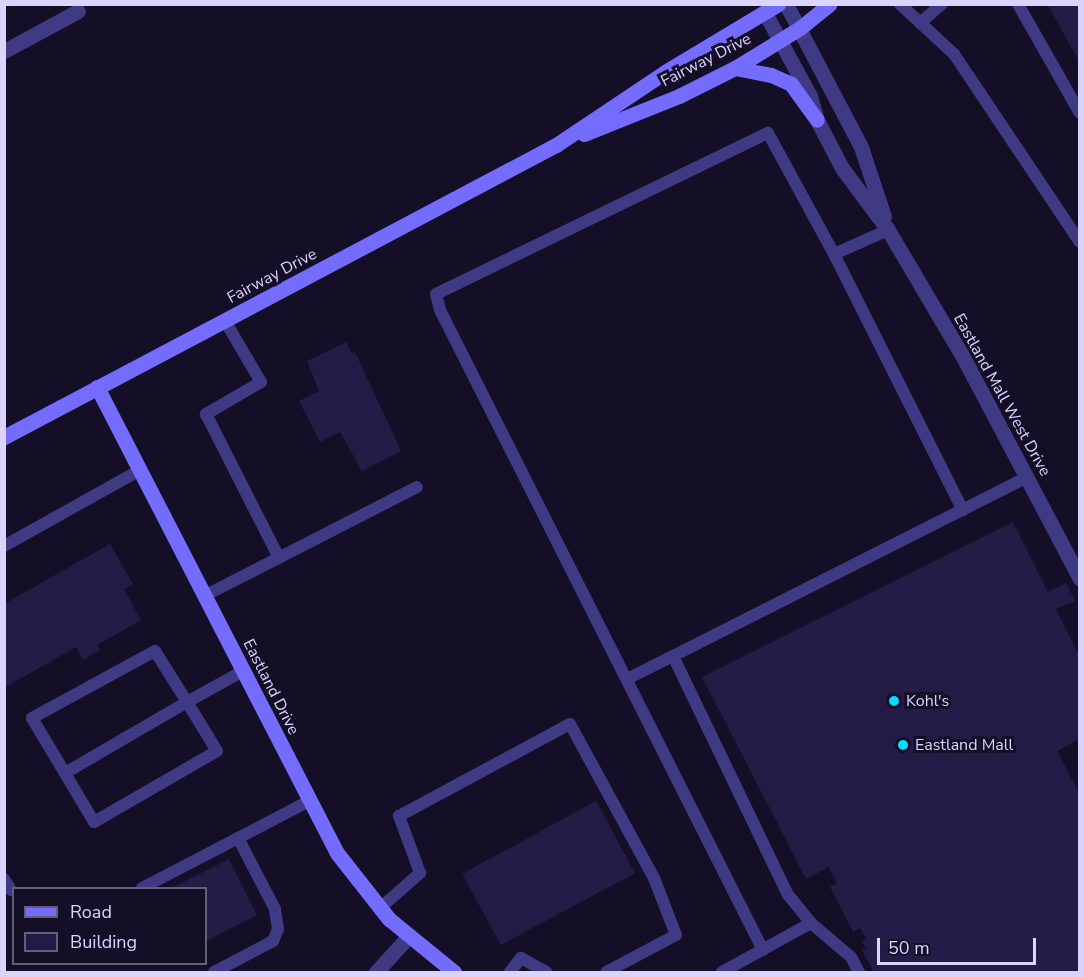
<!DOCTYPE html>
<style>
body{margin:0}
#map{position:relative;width:1084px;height:977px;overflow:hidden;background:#140f26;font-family:"Nunito Sans",sans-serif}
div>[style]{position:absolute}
.building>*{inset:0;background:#251b47}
.service>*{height:12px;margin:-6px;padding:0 6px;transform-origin:6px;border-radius:6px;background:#403a85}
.minor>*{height:15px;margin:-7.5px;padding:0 7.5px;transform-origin:7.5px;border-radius:7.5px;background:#403a85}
.tertiary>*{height:15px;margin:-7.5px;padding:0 7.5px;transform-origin:7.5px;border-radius:7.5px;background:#403a85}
.secondary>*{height:15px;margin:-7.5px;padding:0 7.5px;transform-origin:7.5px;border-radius:7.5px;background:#746cfe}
.dots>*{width:16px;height:16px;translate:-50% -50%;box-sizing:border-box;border:3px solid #140f26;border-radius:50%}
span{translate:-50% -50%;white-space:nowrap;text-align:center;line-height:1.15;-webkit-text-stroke:6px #140f26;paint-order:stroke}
.street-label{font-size:16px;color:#dbd4ff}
.poi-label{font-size:16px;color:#dbd4ff}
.left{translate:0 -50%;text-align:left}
.frame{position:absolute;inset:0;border:6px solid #dbd4ff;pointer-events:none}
.legend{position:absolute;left:12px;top:887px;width:195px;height:78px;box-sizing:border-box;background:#140f26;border:2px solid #645e7d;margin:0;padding:8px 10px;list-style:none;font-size:18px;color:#dbd4ff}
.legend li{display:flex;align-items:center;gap:12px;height:30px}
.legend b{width:30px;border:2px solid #645e7d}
.scale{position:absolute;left:877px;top:938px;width:159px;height:27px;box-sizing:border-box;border:3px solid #dbd4ff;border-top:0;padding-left:8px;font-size:18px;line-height:21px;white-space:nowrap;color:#dbd4ff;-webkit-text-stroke:4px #140f26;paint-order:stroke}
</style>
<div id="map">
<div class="building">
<i style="clip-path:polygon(1047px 4px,1080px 4px,1080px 63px)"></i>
<i style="clip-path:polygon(346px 342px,352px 354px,355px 352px,401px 451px,362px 471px,340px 432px,320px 442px,299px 401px,319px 391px,307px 361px)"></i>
<i style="clip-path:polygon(1013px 522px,1048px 592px,1066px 583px,1075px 601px,1056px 609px,1080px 657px,1080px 739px,1057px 751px,1080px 795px,1080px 972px,874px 972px,862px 950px,866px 948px,862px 941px,866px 939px,860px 928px,853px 932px,830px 887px,837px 883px,829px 867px,806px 879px,702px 677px)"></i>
<i style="clip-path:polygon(110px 544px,133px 584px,124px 589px,141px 620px,97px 645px,100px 650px,83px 660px,76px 647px,4px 688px,4px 604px)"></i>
<i style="clip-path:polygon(596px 801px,635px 873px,501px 945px,462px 874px)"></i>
<i style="clip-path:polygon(229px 859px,257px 915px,206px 941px,206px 888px,171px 888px)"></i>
</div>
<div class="service">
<i style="left:900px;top:4px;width:74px;rotate:42.8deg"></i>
<i style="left:954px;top:54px;width:226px;rotate:56.2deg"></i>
<i style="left:1018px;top:4px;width:125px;rotate:60.4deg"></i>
<i style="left:920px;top:23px;width:29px;rotate:-41deg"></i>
<i style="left:888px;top:230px;width:59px;rotate:156deg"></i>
<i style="left:834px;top:254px;width:287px;rotate:63.3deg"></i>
<i style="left:225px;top:321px;width:71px;rotate:59.5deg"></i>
<i style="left:261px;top:382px;width:64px;rotate:149.8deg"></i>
<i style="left:206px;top:414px;width:161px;rotate:63.1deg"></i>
<i style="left:4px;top:546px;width:156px;rotate:-29.2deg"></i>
<i style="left:204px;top:596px;width:239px;rotate:-27.1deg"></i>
<i style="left:627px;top:679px;width:51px;rotate:-26.6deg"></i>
<i style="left:65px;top:773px;width:141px;rotate:-30.2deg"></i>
<i style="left:187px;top:702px;width:57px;rotate:58.5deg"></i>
<i style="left:217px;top:751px;width:142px;rotate:150deg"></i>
<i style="left:94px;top:822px;width:121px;rotate:-120.8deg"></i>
<i style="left:32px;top:718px;width:140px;rotate:-28.6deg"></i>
<i style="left:155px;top:651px;width:60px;rotate:57.9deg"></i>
<i style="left:187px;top:702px;width:64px;rotate:-29deg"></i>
<i style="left:4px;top:879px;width:13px;rotate:58deg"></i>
<i style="left:142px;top:888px;width:188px;rotate:-27.5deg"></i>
<i style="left:379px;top:909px;width:55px;rotate:-41.3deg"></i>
<i style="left:420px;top:873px;width:61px;rotate:-110.2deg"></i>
<i style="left:399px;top:816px;width:194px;rotate:-28.3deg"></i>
<i style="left:570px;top:724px;width:175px;rotate:61.4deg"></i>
<i style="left:654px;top:878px;width:61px;rotate:68.9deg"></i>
<i style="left:676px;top:935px;width:79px;rotate:152.1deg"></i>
<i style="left:811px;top:923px;width:36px;rotate:-129deg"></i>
<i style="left:788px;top:895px;width:265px;rotate:-115.7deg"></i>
<i style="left:673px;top:656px;width:397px;rotate:-26.8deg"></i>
<i style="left:763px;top:950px;width:717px;rotate:-116.78deg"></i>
<i style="left:440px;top:310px;width:16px;rotate:-104deg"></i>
<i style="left:436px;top:294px;width:369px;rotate:-25.9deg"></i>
<i style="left:768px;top:133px;width:138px;rotate:61.4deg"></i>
<i style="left:214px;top:972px;width:67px;rotate:-27.7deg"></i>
<i style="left:273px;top:941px;width:13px;rotate:-67deg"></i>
<i style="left:278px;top:929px;width:20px;rotate:-99deg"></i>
<i style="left:275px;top:909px;width:80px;rotate:-117.5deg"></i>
<i style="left:510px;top:972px;width:18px;rotate:-52deg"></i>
<i style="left:521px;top:958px;width:29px;rotate:29deg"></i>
<i style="left:722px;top:972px;width:102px;rotate:-28.8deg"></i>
<i style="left:811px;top:923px;width:52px;rotate:40.4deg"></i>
<i style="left:851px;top:957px;width:17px;rotate:62deg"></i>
</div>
<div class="minor">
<i style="left:786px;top:4px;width:161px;rotate:62.3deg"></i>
<i style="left:861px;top:147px;width:73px;rotate:71.6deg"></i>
<i style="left:765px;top:13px;width:94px;rotate:61.5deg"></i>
<i style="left:810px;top:96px;width:25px;rotate:74deg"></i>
<i style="left:817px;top:120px;width:54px;rotate:62.5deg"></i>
<i style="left:842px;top:168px;width:77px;rotate:53.4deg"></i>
<i style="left:888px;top:230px;width:145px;rotate:59.4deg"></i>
<i style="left:962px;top:355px;width:253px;rotate:62.2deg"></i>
<i style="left:4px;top:51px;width:84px;rotate:-28.4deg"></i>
</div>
<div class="tertiary">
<i style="left:376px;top:972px;width:47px;rotate:-47.6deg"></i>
</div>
<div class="secondary">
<i style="left:735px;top:68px;width:37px;rotate:11deg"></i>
<i style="left:771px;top:75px;width:22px;rotate:24deg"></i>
<i style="left:791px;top:84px;width:44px;rotate:54.2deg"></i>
<i style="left:584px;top:134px;width:102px;rotate:-21.8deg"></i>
<i style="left:679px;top:96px;width:63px;rotate:-26.6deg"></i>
<i style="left:735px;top:68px;width:76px;rotate:-31.6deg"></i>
<i style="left:800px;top:28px;width:38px;rotate:-39deg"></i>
<i style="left:97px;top:387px;width:524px;rotate:62.75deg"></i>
<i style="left:337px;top:853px;width:84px;rotate:51.8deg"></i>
<i style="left:389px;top:919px;width:84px;rotate:39.2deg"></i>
<i style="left:4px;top:437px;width:624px;rotate:-27.88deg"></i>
<i style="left:556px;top:145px;width:131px;rotate:-33.8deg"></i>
<i style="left:665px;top:72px;width:132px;rotate:-31deg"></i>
</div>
<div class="dots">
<i style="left:894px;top:701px;background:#01ddfe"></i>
<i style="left:903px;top:745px;background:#01ddfe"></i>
</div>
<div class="street-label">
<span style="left:706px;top:60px;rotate:-27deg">Fairway Drive</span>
<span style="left:272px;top:276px;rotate:-28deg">Fairway Drive</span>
<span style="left:1002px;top:395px;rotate:61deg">Eastland Mall West Drive</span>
<span style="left:271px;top:687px;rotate:63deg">Eastland Drive</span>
</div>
<div class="poi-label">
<span class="left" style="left:906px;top:701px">Kohl's</span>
<span class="left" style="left:915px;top:745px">Eastland Mall</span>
</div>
<div class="frame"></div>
<ul class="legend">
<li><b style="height:8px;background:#746cfe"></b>Road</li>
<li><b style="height:16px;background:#251b47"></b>Building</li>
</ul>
<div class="scale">50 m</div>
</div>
